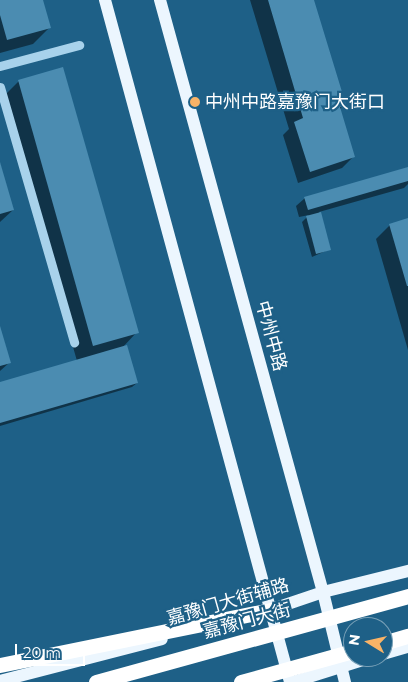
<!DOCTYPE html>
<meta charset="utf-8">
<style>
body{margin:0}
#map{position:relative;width:408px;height:682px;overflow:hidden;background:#1e6087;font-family:Montserrat,"Noto Sans SC",sans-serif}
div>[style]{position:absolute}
.shadow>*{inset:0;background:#0007}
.building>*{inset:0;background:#4b8cb1}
.minor>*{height:9px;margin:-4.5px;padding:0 4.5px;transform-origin:4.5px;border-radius:4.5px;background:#a8d2eb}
.major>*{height:12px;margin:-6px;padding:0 6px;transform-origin:6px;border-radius:6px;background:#ecf6fe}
.highway>*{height:15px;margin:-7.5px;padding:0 7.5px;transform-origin:7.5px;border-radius:7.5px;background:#fff}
.highway-bridge>*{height:15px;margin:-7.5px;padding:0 7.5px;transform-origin:7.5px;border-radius:7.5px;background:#fff}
.dots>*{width:14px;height:14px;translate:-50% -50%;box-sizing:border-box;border:2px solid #1e6087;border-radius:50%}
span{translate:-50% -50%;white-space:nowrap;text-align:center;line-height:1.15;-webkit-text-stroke:4.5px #1e6087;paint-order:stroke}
.poi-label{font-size:18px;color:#fff}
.left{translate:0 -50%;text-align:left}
.street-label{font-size:18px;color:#fff}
.north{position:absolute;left:343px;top:617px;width:50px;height:50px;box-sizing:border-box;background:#1e6087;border:1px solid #78a0b7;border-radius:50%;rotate:279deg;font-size:14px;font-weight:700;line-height:20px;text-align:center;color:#fff}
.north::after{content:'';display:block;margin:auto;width:18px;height:22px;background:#f9b367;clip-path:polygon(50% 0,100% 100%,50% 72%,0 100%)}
.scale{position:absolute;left:15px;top:644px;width:70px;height:22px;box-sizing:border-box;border:2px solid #fff;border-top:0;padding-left:6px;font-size:15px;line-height:18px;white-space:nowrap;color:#fff;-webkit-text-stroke:4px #1e6087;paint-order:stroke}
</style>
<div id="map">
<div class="shadow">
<i style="clip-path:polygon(0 0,42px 0,49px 28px,33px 44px,0 53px)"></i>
<i style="clip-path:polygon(250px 0,313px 0,345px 105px,339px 110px,354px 156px,342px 168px,298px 183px,283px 135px,289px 129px)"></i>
<i style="clip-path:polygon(19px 81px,137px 332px,122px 348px,137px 383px,132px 387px,0 426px,0 383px,77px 361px,2px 98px)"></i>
<i style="clip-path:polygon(0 164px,13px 210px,0 222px)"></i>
<i style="clip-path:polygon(408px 169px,408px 184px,404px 188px,319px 212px,330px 249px,312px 257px,302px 222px,309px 215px,299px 217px,296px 206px,305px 198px)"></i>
<i style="clip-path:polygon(408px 219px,408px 350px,376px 239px,390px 225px)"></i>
<i style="clip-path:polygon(0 329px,10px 362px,0 371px)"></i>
</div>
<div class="building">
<i style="clip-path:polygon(0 0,43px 0,51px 28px,7px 40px,0 15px)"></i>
<i style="clip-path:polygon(268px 0,314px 0,346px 105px,340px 107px,355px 157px,310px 172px,294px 122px,303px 118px)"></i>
<i style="clip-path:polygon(63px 67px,139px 333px,93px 346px,18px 80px)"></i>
<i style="clip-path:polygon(0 162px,14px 210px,0 214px)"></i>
<i style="clip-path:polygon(408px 167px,408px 181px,308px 210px,304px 197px)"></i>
<i style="clip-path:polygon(321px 212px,331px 250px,316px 254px,306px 216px)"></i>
<i style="clip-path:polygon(408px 218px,408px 286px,407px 286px,389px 224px)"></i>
<i style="clip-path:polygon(0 326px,11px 363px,0 366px)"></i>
<i style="clip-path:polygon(127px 345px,138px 383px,0 423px,0 382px)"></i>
</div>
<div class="minor">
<i style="left:0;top:66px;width:82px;rotate:-14.9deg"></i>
<i style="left:0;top:87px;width:266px;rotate:73.8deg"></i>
</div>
<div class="major">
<i style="left:105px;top:0;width:707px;rotate:74.82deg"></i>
<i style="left:160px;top:0;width:614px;rotate:74.61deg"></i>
<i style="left:323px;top:592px;width:93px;rotate:76.3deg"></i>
<i style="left:264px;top:612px;width:62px;rotate:-18.7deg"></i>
<i style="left:323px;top:592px;width:88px;rotate:-13.9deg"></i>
<i style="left:383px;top:654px;width:26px;rotate:-16deg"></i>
<i style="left:0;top:681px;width:167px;rotate:-14.5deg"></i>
<i style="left:293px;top:682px;width:84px;rotate:-17.4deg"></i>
</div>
<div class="highway">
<i style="left:383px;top:643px;width:26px;rotate:-16deg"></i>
<i style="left:0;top:665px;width:276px;rotate:-11.5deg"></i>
</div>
<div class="highway-bridge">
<i style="left:96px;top:682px;width:324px;rotate:-15.4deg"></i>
<i style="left:241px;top:682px;width:116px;rotate:-15.5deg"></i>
</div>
<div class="dots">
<i style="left:195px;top:102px;background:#f9b367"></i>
</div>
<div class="poi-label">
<span class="left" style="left:205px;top:102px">中州中路嘉豫门大街口</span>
</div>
<div class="street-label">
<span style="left:271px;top:336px;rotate:75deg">中州中路</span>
<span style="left:228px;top:602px;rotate:-16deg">嘉豫门大街辅路</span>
<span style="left:247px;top:621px;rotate:-15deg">嘉豫门大街</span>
</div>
<div class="north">N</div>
<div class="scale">20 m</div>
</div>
